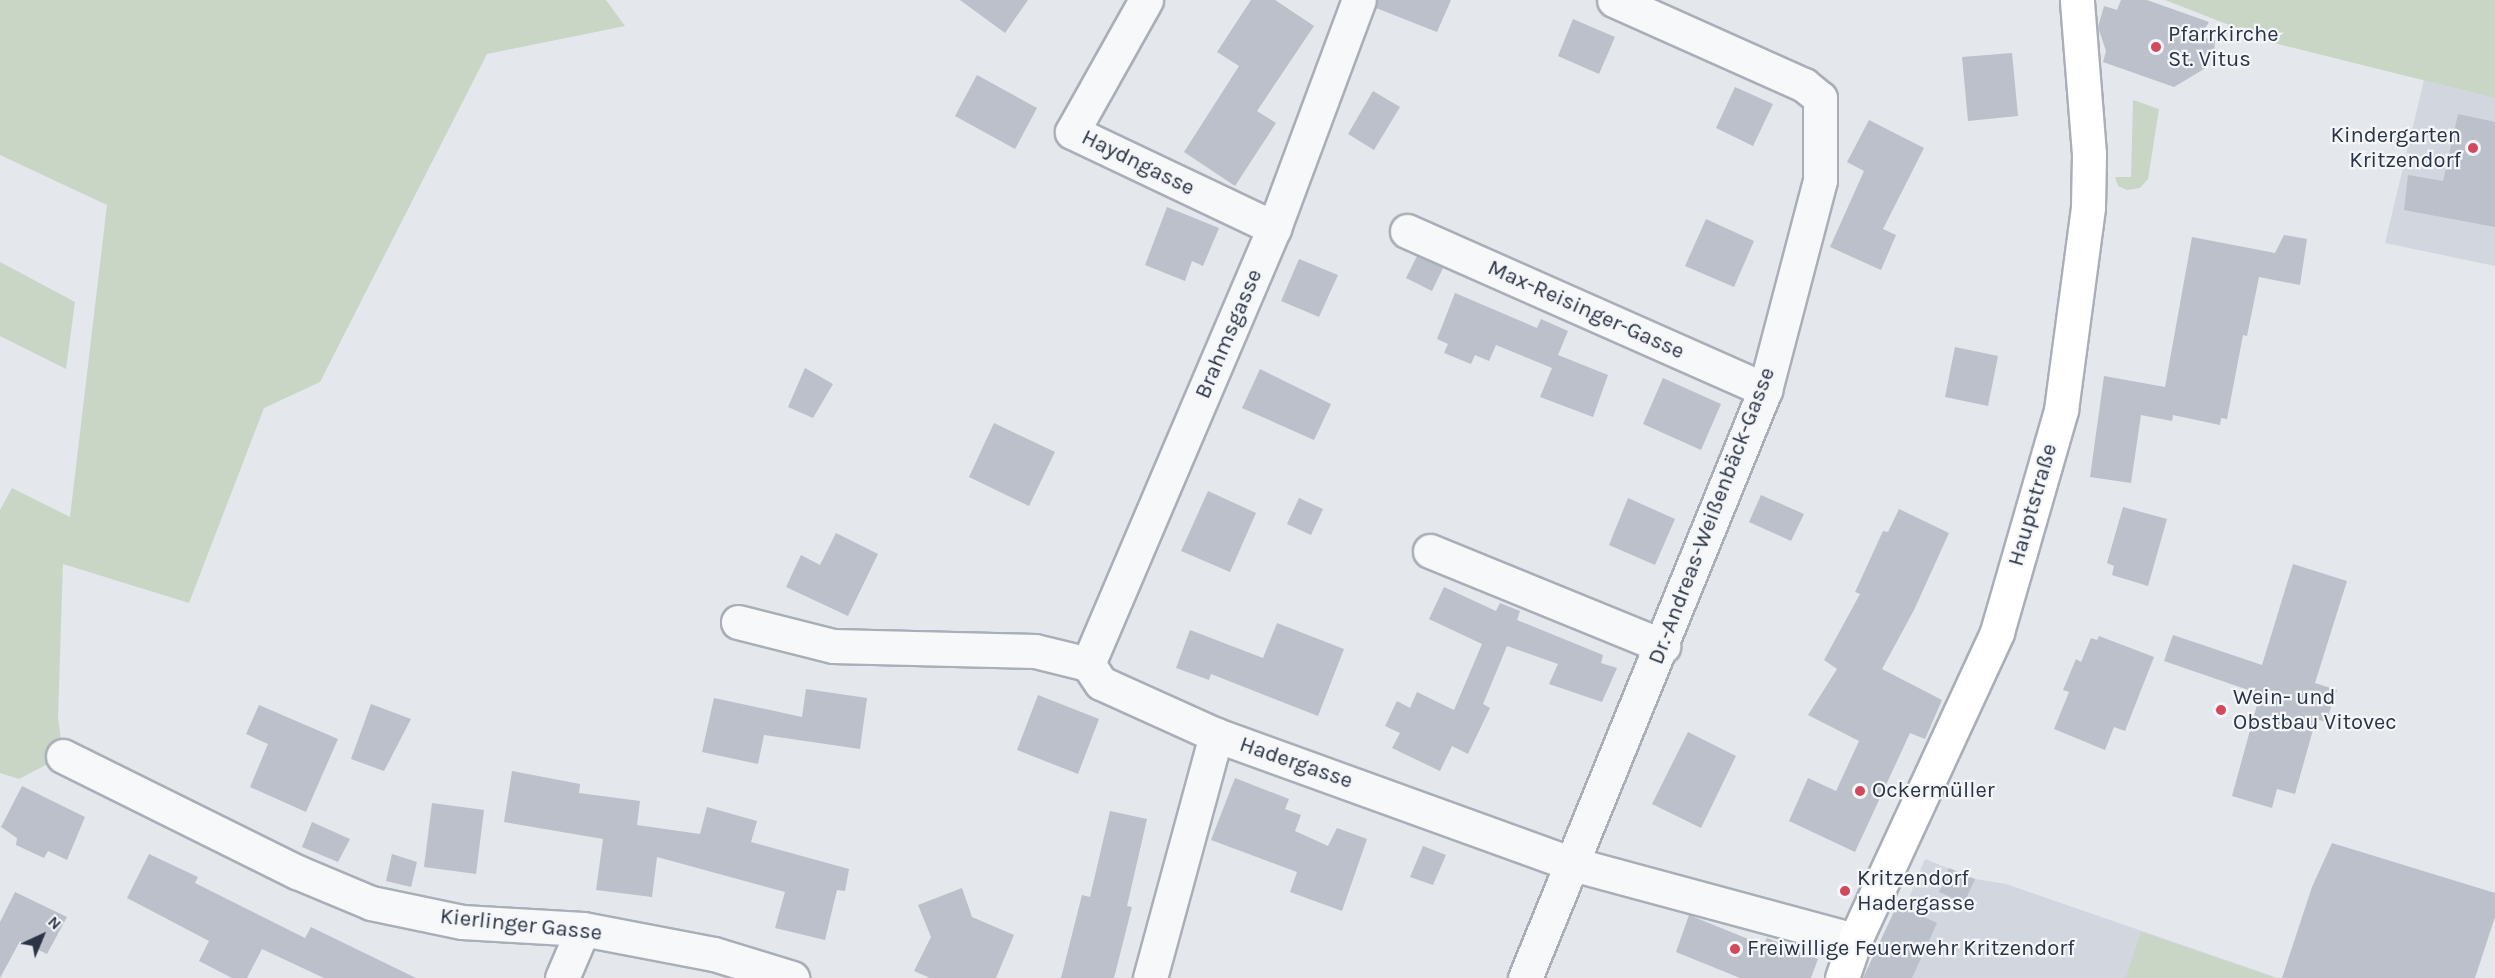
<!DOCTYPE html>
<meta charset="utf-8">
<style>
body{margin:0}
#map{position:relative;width:2495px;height:978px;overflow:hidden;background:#e4e7ec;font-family:Karla,sans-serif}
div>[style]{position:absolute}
.built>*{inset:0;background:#d2d6de}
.green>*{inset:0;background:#c9d6c5}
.building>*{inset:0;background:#bbc0ca}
.roads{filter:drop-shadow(2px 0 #a9aeb7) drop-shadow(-2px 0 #a9aeb7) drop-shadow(0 2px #a9aeb7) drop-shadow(0 -2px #a9aeb7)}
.minor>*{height:33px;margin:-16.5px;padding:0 16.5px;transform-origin:16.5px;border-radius:16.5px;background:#f7f8fa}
.major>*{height:33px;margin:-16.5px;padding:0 16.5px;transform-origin:16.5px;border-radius:16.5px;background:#fff}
.dots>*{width:16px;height:16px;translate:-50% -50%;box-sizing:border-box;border:3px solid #f4f6f9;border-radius:50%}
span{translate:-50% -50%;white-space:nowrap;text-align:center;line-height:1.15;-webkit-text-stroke:4.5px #f4f6f9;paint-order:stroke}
.poi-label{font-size:22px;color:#2b3445}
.left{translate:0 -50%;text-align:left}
.right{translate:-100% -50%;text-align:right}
.street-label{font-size:22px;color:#2b3445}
.north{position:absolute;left:12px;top:906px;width:60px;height:60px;-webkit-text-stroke:4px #f4f6f9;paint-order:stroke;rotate:44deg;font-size:16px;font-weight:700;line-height:24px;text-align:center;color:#2b3445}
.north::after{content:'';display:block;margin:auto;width:21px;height:27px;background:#2b3445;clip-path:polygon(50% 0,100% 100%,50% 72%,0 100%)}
</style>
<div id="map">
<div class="built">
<i style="clip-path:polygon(2424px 80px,2495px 98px,2495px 266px,2385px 243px)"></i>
<i style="clip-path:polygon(1925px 859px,1975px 879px,2006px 884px,2278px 978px,1876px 978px)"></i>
</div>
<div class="green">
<i style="clip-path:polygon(0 0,606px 0,625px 26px,487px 54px,320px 382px,264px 408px,189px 603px,63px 564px,58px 717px,63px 756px,19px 779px,0 773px,0 510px,12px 488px,70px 517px,107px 205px,0 155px)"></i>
<i style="clip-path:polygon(2165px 0,2495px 0,2495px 98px,2278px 44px)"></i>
<i style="clip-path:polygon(2133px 100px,2159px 109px,2148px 179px,2140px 188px,2127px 190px,2118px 186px,2115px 177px,2131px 177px)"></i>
<i style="clip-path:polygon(0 262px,75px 302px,66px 369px,0 336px)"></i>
<i style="clip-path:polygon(2141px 932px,2273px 977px,2273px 978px,2126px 978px)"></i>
</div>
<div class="building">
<i style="clip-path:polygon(960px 0,1028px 0,1005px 33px)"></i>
<i style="clip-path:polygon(1251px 0,1275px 0,1314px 26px,1257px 111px,1276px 123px,1235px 186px,1184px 152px,1239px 66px,1217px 52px)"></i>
<i style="clip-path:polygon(1377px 0,1451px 0,1437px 32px,1376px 8px)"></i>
<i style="clip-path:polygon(2121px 0,2147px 0,2209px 22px,2200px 37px,2215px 40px,2214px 55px,2204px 69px,2174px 87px,2103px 62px,2106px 51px,2098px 27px,2104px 6px,2117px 10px)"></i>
<i style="clip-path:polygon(1573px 19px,1615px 37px,1599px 74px,1558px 56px)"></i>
<i style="clip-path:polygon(2012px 53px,2018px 116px,1968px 121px,1962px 57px)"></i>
<i style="clip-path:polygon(977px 75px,1037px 108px,1015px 149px,955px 116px)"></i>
<i style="clip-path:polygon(1735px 87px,1773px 104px,1753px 146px,1716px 128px)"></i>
<i style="clip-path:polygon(1373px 91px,1400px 107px,1374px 150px,1348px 134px)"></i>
<i style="clip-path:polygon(2458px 114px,2495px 122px,2495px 227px,2404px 210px,2408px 175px,2443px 181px)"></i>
<i style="clip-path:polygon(1869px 120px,1924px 148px,1883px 229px,1896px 235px,1881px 270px,1830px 247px,1864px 171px,1847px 162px)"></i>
<i style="clip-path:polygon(1167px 207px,1219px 228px,1203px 266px,1192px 261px,1185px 281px,1145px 265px)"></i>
<i style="clip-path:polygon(1706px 219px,1754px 241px,1734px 287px,1685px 266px)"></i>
<i style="clip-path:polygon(2284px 235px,2307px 239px,2300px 285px,2259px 277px,2247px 336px,2243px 335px,2227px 419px,2221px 418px,2220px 425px,2173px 415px,2172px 421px,2141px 415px,2131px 483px,2090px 477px,2104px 376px,2165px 387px,2192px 237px,2275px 253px)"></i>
<i style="clip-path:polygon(1417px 256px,1443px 268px,1432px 291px,1406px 278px)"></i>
<i style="clip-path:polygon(1299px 259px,1338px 275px,1319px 317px,1281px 301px)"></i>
<i style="clip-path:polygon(1455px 293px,1537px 328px,1541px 319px,1568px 331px,1558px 355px,1608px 375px,1593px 417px,1540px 397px,1552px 368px,1496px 345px,1489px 361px,1475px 355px,1471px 364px,1444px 353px,1448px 344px,1437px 339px)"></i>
<i style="clip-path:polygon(1955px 347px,1998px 356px,1988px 406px,1945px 397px)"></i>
<i style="clip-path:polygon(805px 368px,833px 384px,813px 418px,788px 407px)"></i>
<i style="clip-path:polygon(1260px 369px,1331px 404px,1314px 440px,1242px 408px)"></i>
<i style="clip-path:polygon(1663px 378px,1721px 404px,1701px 450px,1643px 424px)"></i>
<i style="clip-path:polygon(994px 423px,1055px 452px,1029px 506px,969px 477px)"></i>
<i style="clip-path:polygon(1208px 491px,1256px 513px,1230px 572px,1181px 551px)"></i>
<i style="clip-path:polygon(1761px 495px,1804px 514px,1791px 541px,1749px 522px)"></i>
<i style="clip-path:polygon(1299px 498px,1323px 509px,1311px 535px,1287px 524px)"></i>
<i style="clip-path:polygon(1628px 498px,1675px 519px,1655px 565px,1609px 545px)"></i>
<i style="clip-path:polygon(2123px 507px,2167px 519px,2148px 586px,2112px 575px,2114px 566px,2107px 563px)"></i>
<i style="clip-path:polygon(1899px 509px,1949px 533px,1914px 610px,1882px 669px,1942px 700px,1925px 739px,1910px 733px,1855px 852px,1789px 821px,1808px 778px,1836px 791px,1859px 741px,1808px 715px,1837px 669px,1824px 660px,1860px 594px,1855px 592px,1883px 531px,1888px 532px)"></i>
<i style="clip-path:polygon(836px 533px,878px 554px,848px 616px,786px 587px,801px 555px,820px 565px)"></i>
<i style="clip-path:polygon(2293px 564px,2347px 581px,2315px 683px,2337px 690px,2326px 722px,2316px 719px,2295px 794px,2277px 789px,2272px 808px,2232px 796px,2260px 694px,2164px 661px,2173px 635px,2262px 665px)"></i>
<i style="clip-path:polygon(1444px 587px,1496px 611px,1500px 603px,1520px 611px,1517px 620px,1603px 655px,1601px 663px,1617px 668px,1602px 702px,1549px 684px,1558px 664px,1507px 646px,1483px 704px,1490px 708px,1468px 754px,1452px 746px,1440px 771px,1392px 748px,1400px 733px,1385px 726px,1397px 701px,1410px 708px,1417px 692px,1454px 710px,1482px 644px,1429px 619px)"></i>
<i style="clip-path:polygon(1277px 623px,1344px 649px,1318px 716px,1211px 674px,1209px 680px,1176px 668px,1190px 630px,1263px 658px)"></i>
<i style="clip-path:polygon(2099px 636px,2154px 657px,2125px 731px,2114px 727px,2105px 750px,2054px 729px,2069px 692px,2063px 690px,2076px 659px,2081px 662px,2091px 638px,2097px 640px)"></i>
<i style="clip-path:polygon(806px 689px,867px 698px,860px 749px,764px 735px,758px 764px,702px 752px,714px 698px,802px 717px)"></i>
<i style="clip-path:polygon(1038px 695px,1099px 719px,1078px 774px,1017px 750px)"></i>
<i style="clip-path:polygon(371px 704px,411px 719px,384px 771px,351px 759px)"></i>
<i style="clip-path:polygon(259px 705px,338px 739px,306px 812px,250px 787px,268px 744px,246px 734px)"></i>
<i style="clip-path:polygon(1688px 732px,1736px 756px,1701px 828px,1652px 804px)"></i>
<i style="clip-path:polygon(512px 771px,580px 784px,579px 793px,640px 801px,637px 825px,700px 834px,707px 807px,757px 821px,751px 842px,849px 869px,845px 891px,837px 890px,825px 940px,775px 928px,785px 892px,657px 857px,652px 897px,596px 890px,603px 839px,504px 822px)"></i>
<i style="clip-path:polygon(1235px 778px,1289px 799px,1285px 809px,1301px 815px,1295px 831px,1328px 846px,1337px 828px,1367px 839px,1342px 911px,1290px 892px,1297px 872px,1211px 840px)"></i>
<i style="clip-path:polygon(22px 786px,85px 817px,67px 860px,48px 851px,44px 858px,16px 845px,17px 838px,1px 827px)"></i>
<i style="clip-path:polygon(432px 803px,484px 810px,476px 874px,424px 867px)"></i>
<i style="clip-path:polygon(1110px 811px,1147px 819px,1127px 906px,1132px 907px,1114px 978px,1061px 978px,1082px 895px,1090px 897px)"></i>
<i style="clip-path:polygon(312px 822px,350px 839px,338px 862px,302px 847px)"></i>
<i style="clip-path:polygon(2332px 843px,2495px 893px,2495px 917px,2475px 978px,2282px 978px,2312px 887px)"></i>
<i style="clip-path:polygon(1423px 846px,1446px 855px,1433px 885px,1410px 877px)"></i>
<i style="clip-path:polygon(149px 854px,198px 877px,195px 883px,305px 938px,311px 927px,416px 978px,324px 978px,262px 949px,247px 978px,232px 978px,199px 961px,209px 941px,127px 898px)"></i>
<i style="clip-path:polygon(392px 854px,417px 862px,411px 887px,386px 881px)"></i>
<i style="clip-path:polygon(1949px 868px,1975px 879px,1964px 903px,1939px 892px)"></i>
<i style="clip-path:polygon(962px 888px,972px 917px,1014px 935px,996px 978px,930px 978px,914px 971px,931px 937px,918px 905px)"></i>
<i style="clip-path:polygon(15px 892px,67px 917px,47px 954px,20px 941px,0 978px,0 922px)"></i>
<i style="clip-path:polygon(1897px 905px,1937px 923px,1912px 978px,1863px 978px)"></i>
<i style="clip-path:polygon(1689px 915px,1763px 945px,1767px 938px,1818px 959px,1811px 978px,1740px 978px,1676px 952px)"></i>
</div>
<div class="roads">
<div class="minor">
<i style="left:1146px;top:0;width:151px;rotate:119.3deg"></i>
<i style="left:1072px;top:132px;width:224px;rotate:25.4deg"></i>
<i style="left:1407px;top:231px;width:392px;rotate:23.9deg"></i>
<i style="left:1430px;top:551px;width:252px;rotate:22.2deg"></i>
<i style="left:738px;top:622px;width:98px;rotate:14.2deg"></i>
<i style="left:833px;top:646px;width:202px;rotate:1.4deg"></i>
<i style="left:1035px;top:651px;width:55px;rotate:13.8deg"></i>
<i style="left:1088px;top:664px;width:23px;rotate:56deg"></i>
<i style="left:1101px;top:683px;width:126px;rotate:24.3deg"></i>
<i style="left:1216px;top:735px;width:375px;rotate:19.9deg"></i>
<i style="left:1569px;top:863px;width:296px;rotate:15.1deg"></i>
<i style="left:1088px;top:664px;width:474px;rotate:-66.9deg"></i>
<i style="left:1274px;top:228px;width:243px;rotate:-69.6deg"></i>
<i style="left:63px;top:756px;width:261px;rotate:26.4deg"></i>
<i style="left:297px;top:872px;width:80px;rotate:22.7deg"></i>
<i style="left:371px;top:903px;width:93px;rotate:11.8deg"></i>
<i style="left:462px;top:922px;width:121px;rotate:3.3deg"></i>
<i style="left:583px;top:929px;width:133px;rotate:10.8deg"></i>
<i style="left:714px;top:954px;width:82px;rotate:17.1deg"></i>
<i style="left:562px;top:978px;width:53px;rotate:-66.8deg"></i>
<i style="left:1150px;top:978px;width:252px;rotate:-74.8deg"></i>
<i style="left:1525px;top:978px;width:635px;rotate:-67.8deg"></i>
<i style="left:1765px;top:390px;width:217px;rotate:-75.3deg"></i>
<i style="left:1820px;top:180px;width:82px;rotate:-90deg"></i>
<i style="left:1820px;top:98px;width:21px;rotate:-141deg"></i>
<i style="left:1804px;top:85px;width:208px;rotate:-155.9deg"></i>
</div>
<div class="major">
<i style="left:1842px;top:978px;width:40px;rotate:-71.1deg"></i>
<i style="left:1855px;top:940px;width:339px;rotate:-65.2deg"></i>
<i style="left:1997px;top:632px;width:231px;rotate:-73.9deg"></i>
<i style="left:2061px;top:410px;width:205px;rotate:-82.4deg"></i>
<i style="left:2088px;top:207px;width:53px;rotate:-88.9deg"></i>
<i style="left:2089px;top:154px;width:154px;rotate:-94.5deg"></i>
</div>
</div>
<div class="dots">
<i style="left:2156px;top:47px;background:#d1495b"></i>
<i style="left:2473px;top:148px;background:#d1495b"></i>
<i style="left:2221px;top:710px;background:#d1495b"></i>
<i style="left:1860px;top:791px;background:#d1495b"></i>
<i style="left:1845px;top:891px;background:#d1495b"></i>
<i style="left:1735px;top:949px;background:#d1495b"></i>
</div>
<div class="poi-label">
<span class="left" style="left:2168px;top:47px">Pfarrkirche<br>St. Vitus</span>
<span class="right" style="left:2461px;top:148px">Kindergarten<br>Kritzendorf</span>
<span class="left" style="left:2233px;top:710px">Wein- und<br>Obstbau Vitovec</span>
<span class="left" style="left:1872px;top:791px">Ockermüller</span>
<span class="left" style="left:1857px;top:891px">Kritzendorf<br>Hadergasse</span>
<span class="left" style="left:1747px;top:949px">Freiwillige Feuerwehr Kritzendorf</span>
</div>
<div class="street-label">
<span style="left:1138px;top:163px;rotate:26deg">Haydngasse</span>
<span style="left:1586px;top:310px;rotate:24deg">Max-Reisinger-Gasse</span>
<span style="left:1229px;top:334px;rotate:-67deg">Brahmsgasse</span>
<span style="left:2033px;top:505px;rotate:-74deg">Hauptstraße</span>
<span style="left:1712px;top:516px;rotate:-69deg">Dr.-Andreas-Weißenbäck-Gasse</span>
<span style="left:1296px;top:763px;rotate:19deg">Hadergasse</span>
<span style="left:521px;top:925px;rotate:6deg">Kierlinger Gasse</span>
</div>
<div class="north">N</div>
</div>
